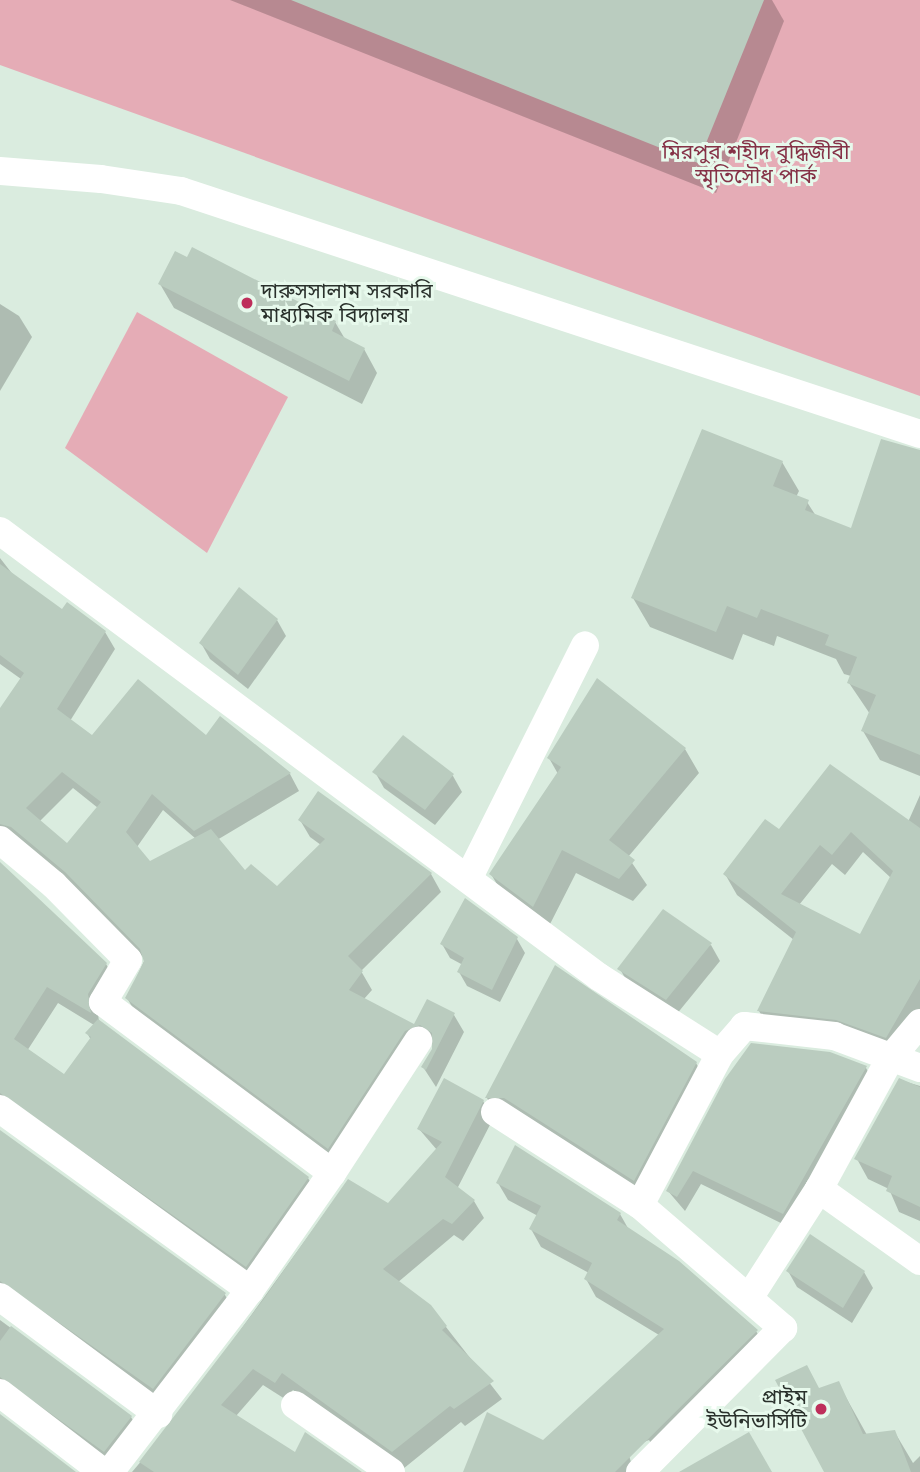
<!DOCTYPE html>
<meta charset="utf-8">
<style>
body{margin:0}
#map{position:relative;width:920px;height:1472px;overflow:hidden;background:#daecdf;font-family:Jost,"Noto Sans Bengali",sans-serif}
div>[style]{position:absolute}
.green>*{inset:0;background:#e5acb6}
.shadow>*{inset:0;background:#0003}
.building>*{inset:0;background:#baccbf}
.street>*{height:28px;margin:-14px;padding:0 14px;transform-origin:14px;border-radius:14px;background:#fff}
.dots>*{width:19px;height:19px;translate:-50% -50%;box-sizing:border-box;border:4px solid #e7f9ec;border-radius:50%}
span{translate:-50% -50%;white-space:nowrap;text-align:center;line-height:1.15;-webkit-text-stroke:6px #e7f9ec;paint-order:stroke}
.park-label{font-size:21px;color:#853146}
.poi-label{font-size:21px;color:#29302b}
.left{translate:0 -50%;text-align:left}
.right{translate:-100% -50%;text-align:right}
</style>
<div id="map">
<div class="green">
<i style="clip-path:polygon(0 0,920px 0,920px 396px,0 65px)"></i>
<i style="clip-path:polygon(137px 312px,288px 397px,207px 553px,65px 448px)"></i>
</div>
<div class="shadow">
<i style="clip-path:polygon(230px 0,772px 0,784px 21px,716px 193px)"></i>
<i style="clip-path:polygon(160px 284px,335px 322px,345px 339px,364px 349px,377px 373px,362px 404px,174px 308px)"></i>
<i style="clip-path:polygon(0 304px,19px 316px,32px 337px,0 391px)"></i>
<i style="clip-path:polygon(920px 453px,920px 776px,880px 760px,863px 731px,870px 714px,849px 683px,851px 676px,844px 674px,836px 659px,777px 636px,774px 646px,743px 634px,733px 660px,650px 627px,633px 598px,782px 462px,799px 491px,796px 497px,807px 502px,816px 516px,852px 530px)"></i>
<i style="clip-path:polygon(evenodd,0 558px,14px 576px,62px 612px,105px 632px,115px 649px,70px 721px,92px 738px,206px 738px,221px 718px,290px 774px,299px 791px,217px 840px,245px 872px,277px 889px,321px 845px,310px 837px,300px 820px,318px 793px,431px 874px,441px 892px,361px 971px,372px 990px,364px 999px,415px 1026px,428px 1001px,454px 1015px,464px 1032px,436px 1087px,423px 1067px,434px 1050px,431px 1041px,338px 1165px,137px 1015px,127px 998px,145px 959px,78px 891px,0 845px,0 711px,21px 679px,0 664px,0 558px,73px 788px,98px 808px,68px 846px,39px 822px,73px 788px,0 558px,163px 810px,196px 839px,150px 863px,137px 847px,163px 810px)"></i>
<i style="clip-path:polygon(277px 620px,286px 636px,248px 689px,210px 659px,201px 643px)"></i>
<i style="clip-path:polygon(403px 738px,453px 776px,462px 792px,435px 825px,384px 788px,375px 772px)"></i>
<i style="clip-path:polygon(685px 749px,699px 773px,628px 857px,647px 885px,633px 901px,576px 873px,547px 930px,505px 898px,491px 874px,558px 774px,549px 758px)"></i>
<i style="clip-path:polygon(evenodd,920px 795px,920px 1034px,898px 1058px,771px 1031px,759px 1011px,794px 940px,737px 895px,725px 874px,780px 831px,908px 822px,920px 795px,863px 852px,891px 878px,861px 936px,799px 905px,832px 864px,845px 875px,863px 852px)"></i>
<i style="clip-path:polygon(evenodd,0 864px,106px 964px,116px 981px,98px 1013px,99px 1022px,308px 1178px,318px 1195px,256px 1283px,0 1115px,0 864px,58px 1003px,94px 1025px,87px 1033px,91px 1040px,65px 1077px,27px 1051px,58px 1003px)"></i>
<i style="clip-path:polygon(517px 939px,525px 953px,500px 1002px,467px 986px,459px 972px,463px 965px,450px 958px,442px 944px)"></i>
<i style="clip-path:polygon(711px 945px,720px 961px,676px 1015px,629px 985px,620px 969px)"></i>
<i style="clip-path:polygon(752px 1045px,866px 1068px,874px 1082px,791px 1228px,701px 1184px,685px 1211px,668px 1191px)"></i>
<i style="clip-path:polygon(696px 1063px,706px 1081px,644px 1198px,497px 1115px,487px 1098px)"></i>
<i style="clip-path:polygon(900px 1080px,920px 1086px,920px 1221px,899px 1212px,889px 1189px,868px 1179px,857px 1159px)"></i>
<i style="clip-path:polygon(483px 1101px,493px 1119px,457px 1189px,474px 1201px,484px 1218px,463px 1241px,454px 1235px,397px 1283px,446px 1327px,502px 1399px,465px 1426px,461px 1422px,403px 1469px,293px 1390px,285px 1399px,263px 1385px,236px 1416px,296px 1455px,359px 1472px,132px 1472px,172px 1425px,348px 1181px,389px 1205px,437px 1150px,419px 1129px)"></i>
<i style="clip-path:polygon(0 1132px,225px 1295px,235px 1312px,163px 1406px,0 1303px)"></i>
<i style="clip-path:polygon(498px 1183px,620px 1214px,629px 1230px,756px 1331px,766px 1348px,658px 1455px,649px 1440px,627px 1449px,634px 1472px,465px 1472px,544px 1442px,659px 1335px,596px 1297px,586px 1279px,589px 1273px,541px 1247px,531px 1229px,538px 1216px,508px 1200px)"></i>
<i style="clip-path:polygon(788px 1271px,864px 1272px,873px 1288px,852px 1323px,797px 1287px)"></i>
<i style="clip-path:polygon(0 1320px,131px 1417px,141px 1434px,115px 1468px,0 1398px)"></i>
<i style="clip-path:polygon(838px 1383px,867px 1435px,894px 1431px,913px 1463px,920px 1456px,920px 1472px,826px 1472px,819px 1390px)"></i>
</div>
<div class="building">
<i style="clip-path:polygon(291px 0,764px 0,698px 163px)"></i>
<i style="clip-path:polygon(192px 247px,336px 321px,332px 331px,365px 348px,349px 381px,158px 284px,175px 251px,187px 257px)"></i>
<i style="clip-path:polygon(702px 429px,783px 461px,773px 486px,809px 500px,805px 510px,851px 528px,881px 439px,920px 450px,920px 755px,861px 731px,876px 695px,847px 683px,857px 657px,825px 645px,829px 635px,761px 609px,757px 618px,727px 606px,716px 632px,631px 598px)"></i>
<i style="clip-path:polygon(evenodd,0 564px,62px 609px,67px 602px,106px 631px,57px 709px,92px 735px,138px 679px,206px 735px,220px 716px,291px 773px,194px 831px,152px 794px,126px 832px,150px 861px,211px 829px,245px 870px,251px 864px,277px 886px,325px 839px,298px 820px,318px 791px,432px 873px,348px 956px,363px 971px,349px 990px,414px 1024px,427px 999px,455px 1013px,426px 1070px,421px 1067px,432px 1049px,432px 1033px,420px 1025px,405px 1031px,328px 1149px,125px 998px,144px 962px,140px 949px,65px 872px,11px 827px,0 824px,0 708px,24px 673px,0 655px,0 564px,62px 772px,101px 802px,67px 843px,26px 808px,62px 772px)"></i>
<i style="clip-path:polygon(239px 587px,278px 619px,238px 675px,199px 643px)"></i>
<i style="clip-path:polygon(597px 678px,686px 748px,609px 840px,635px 860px,619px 879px,562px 850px,533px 907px,489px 874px,561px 767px,547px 758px)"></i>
<i style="clip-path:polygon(403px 735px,454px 774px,425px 810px,372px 772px)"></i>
<i style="clip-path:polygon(evenodd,830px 764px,920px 828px,920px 979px,886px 1038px,836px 1020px,757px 1011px,796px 932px,723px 874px,765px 819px,779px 829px,830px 764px,851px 832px,893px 871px,860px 934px,781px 894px,820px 845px,832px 855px,851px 832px)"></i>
<i style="clip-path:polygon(0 862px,107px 963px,88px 994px,91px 1013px,47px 987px,14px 1039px,64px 1074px,91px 1037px,85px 1033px,98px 1019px,309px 1177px,246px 1267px,0 1093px)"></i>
<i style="clip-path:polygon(465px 898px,518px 937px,492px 990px,457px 972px,464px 958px,440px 944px)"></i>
<i style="clip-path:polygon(663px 909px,712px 943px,666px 1000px,617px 969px)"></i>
<i style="clip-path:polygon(555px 965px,697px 1062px,634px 1181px,504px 1098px,485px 1098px)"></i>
<i style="clip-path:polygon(751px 1043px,830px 1052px,867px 1066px,783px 1214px,693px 1171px,677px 1197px,666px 1191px,725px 1079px)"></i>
<i style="clip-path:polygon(444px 1078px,484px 1100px,445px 1177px,475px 1200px,452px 1224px,443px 1219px,383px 1269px,431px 1305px,447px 1326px,442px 1330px,494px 1381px,454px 1409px,450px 1406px,392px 1452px,282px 1373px,275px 1383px,253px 1369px,221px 1405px,295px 1452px,305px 1432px,362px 1472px,154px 1472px,139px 1462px,263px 1300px,348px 1179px,388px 1203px,442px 1142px,417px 1129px)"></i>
<i style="clip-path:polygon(899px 1078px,920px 1087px,920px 1207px,886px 1191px,892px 1176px,854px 1159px)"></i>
<i style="clip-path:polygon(0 1130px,226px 1293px,153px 1389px,0 1281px)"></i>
<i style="clip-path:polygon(515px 1145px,621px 1213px,617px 1220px,679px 1261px,758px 1330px,615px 1472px,463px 1472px,487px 1412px,543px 1440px,664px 1329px,584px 1279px,592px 1263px,529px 1229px,541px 1206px,496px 1183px)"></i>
<i style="clip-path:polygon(810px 1234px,865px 1271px,843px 1308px,786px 1271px)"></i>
<i style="clip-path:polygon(11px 1326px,132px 1416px,104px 1452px,0 1377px,0 1341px)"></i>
<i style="clip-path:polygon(807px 1365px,819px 1388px,839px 1381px,863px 1434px,895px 1430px,911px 1472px,824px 1472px,775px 1380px)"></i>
<i style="clip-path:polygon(0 1414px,76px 1472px,0 1472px)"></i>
<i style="clip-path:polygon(749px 1432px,772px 1472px,679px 1472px)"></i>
</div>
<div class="street">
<i style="left:0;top:171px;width:101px;rotate:4.5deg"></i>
<i style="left:101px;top:179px;width:81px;rotate:8.5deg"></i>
<i style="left:181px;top:191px;width:778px;rotate:18.2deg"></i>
<i style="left:0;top:531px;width:747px;rotate:36.67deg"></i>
<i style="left:599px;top:977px;width:143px;rotate:32.5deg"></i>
<i style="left:720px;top:1054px;width:37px;rotate:-49deg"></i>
<i style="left:744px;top:1026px;width:91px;rotate:6.3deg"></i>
<i style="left:834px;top:1036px;width:92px;rotate:20.4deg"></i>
<i style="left:0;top:840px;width:70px;rotate:39.8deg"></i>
<i style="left:54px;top:885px;width:105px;rotate:45.4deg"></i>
<i style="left:128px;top:960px;width:49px;rotate:120.8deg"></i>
<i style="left:103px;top:1002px;width:286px;rotate:36.7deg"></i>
<i style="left:332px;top:1173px;width:143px;rotate:125deg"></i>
<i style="left:250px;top:1290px;width:230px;rotate:127.6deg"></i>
<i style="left:469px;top:877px;width:259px;rotate:-63.4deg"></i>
<i style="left:0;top:1109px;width:309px;rotate:35.9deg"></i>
<i style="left:495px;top:1112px;width:172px;rotate:32.7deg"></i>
<i style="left:640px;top:1205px;width:189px;rotate:40.7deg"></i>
<i style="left:783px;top:1328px;width:203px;rotate:134.8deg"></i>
<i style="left:332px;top:1173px;width:158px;rotate:-56.9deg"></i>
<i style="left:819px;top:1189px;width:124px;rotate:35.5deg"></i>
<i style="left:640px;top:1205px;width:171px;rotate:-62.1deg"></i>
<i style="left:0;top:1297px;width:197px;rotate:36.5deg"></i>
<i style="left:749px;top:1298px;width:130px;rotate:-57.3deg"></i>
<i style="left:819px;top:1189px;width:148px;rotate:-61.4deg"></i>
<i style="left:890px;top:1059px;width:47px;rotate:-50.2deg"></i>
<i style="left:0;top:1393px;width:130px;rotate:37.5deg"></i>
<i style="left:295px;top:1405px;width:117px;rotate:34.9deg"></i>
</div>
<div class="dots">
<i style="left:247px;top:303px;background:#be2f5b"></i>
<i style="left:821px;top:1409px;background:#be2f5b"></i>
</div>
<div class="park-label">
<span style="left:756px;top:164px">মিরপুর শহীদ বুদ্ধিজীবী<br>স্মৃতিসৌধ পার্ক</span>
</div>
<div class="poi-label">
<span class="left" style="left:261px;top:303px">দারুসসালাম সরকারি<br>মাধ্যমিক বিদ্যালয়</span>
<span class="right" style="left:807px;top:1409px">প্রাইম<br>ইউনিভার্সিটি</span>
</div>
</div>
